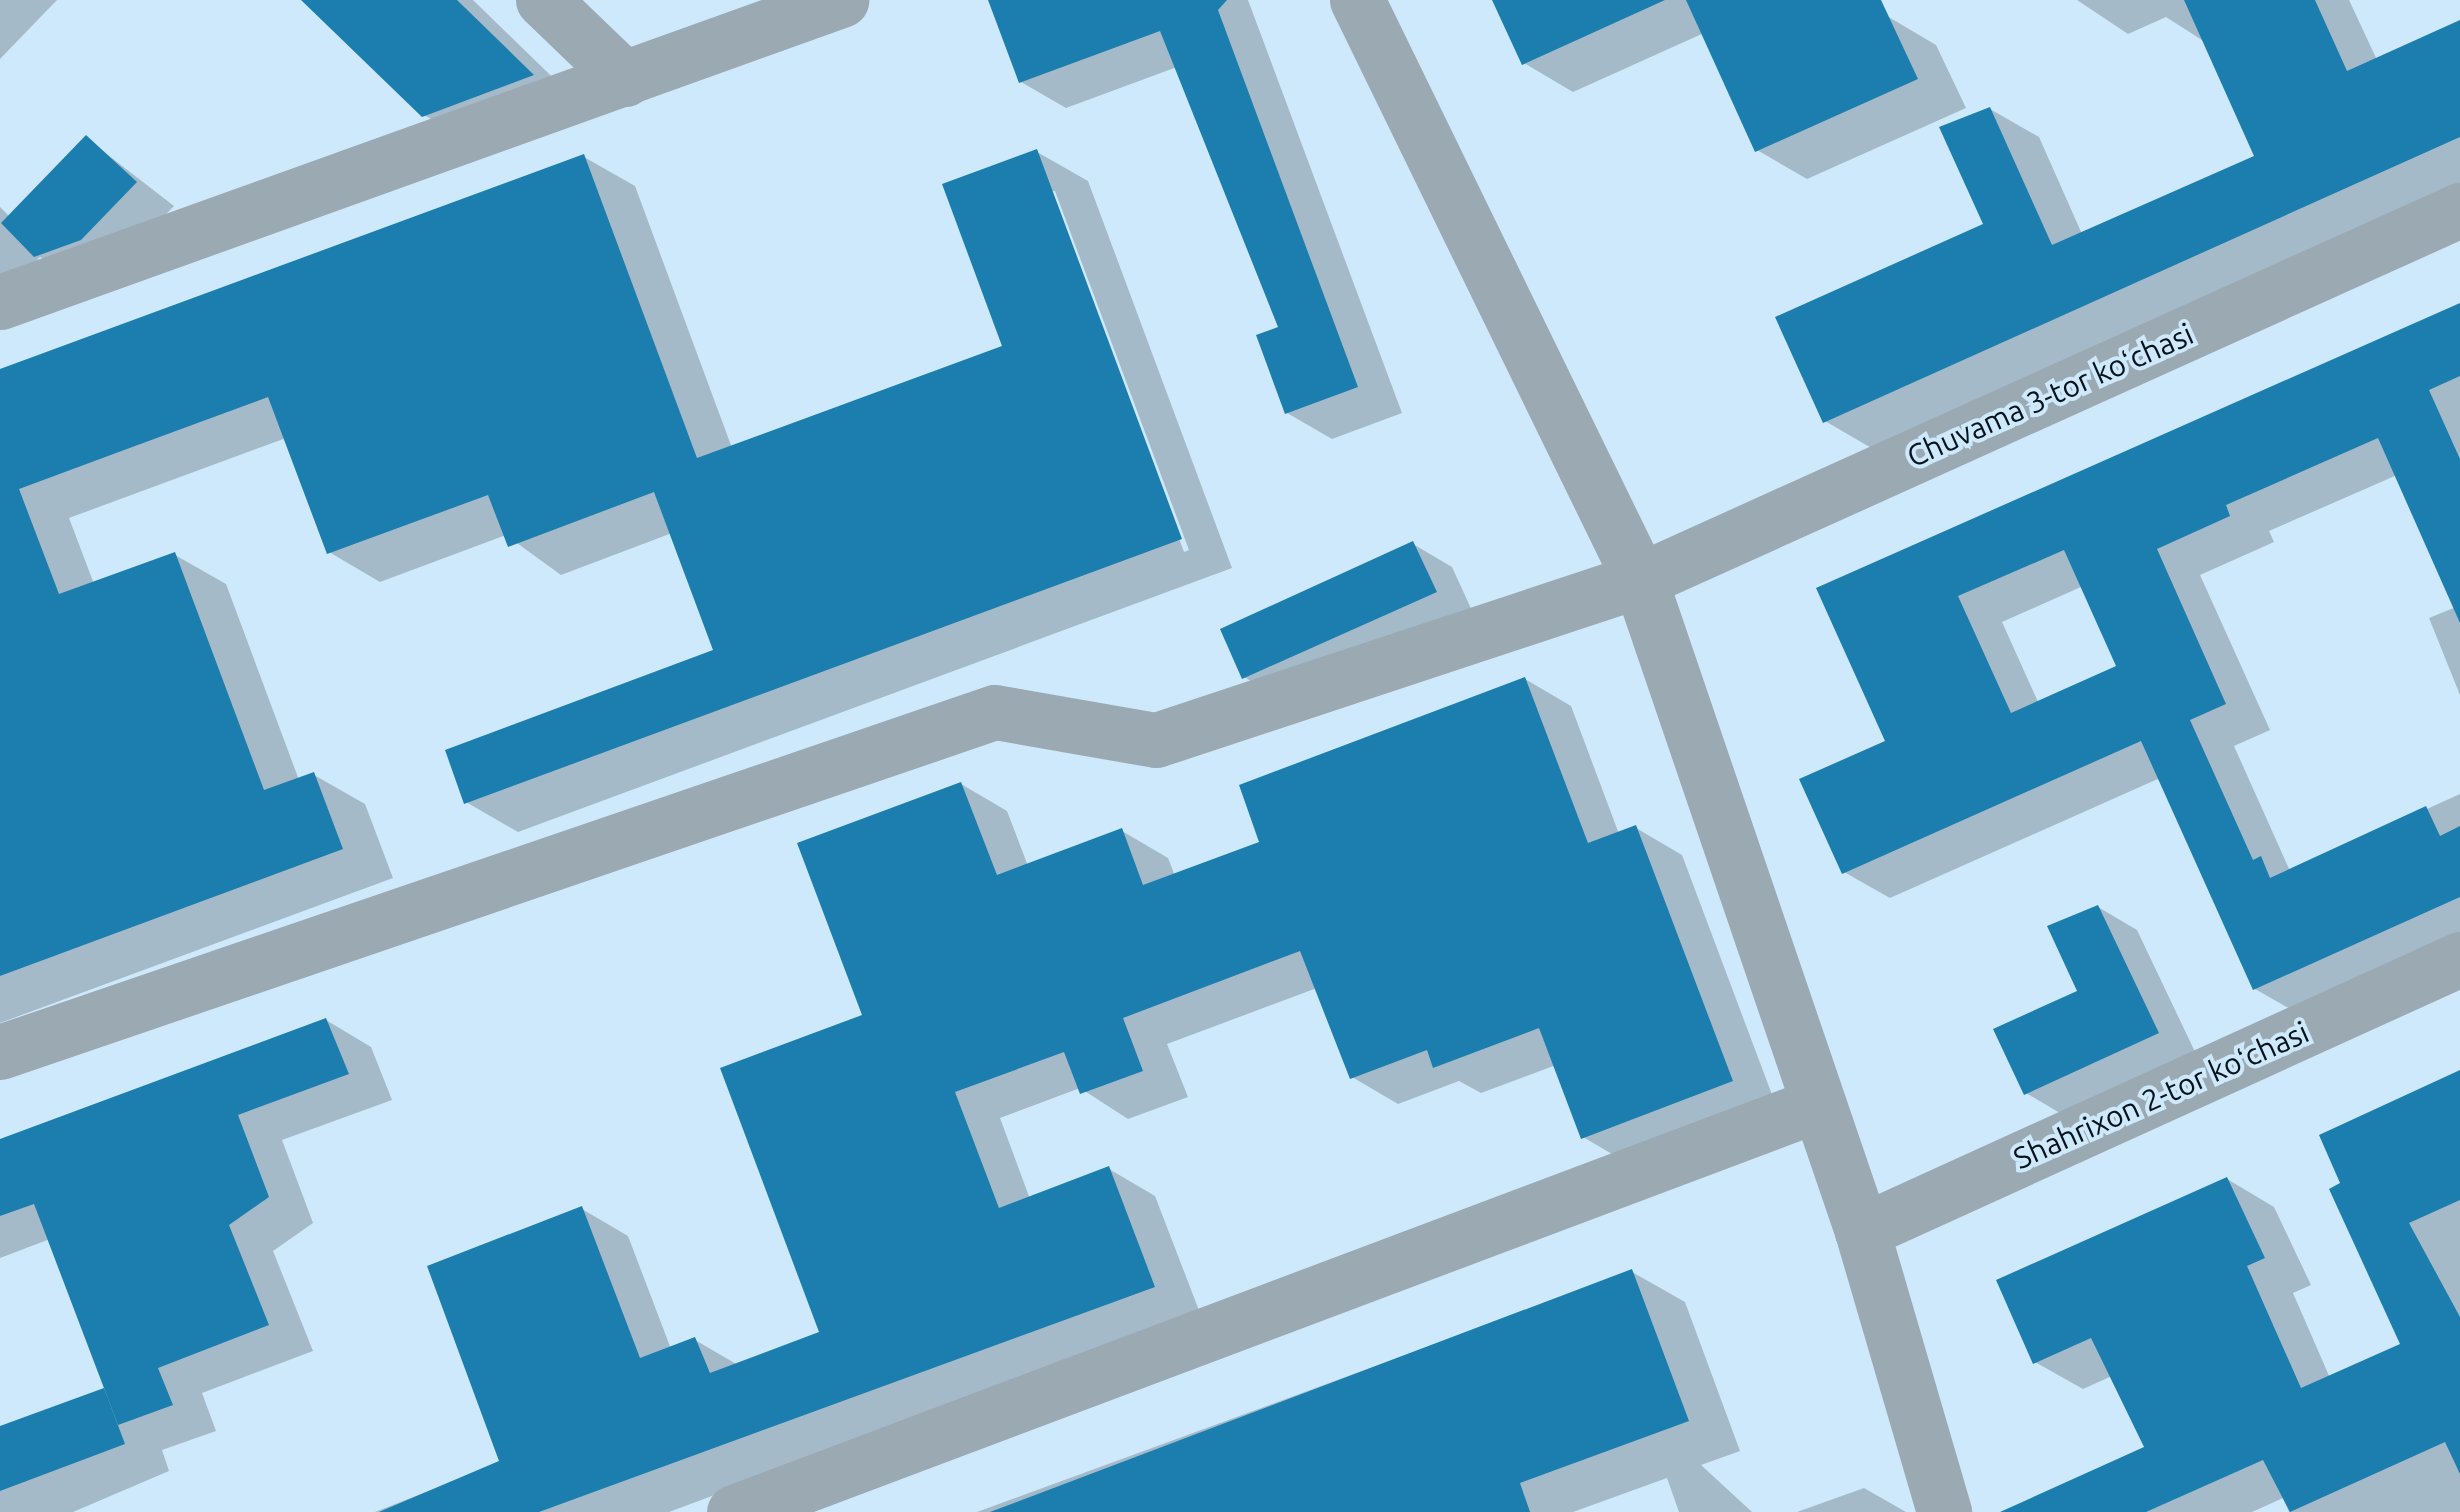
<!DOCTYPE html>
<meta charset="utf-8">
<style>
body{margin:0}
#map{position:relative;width:2460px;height:1512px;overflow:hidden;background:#cde9fb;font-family:Ubuntu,sans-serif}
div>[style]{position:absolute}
.shadow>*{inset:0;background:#0003}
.building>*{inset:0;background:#1c7eae}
.minor>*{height:55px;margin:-27.5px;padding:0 27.5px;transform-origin:27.5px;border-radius:27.5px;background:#9ba9b3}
.tertiary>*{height:55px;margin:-27.5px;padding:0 27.5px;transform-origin:27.5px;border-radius:27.5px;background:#9ba9b3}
span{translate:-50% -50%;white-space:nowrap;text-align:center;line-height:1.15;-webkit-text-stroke:8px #cde9fb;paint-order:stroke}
.street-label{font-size:30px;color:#06131a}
</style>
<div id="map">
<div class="shadow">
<i style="clip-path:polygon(0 0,57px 0,0 59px)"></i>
<i style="clip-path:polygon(304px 0,473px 0,578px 102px,471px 142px,424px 115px)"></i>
<i style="clip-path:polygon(1008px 0,1248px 0,1402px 413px,1332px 439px,1287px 413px,1281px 329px,1177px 67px,1066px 108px,1021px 82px)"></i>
<i style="clip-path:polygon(1495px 0,1797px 0,1887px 16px,1936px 45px,1966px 108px,1807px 179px,1757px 150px,1704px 33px,1573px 92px,1524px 63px)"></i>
<i style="clip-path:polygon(2077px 0,2349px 0,2377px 60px,2460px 22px,2460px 186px,1873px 449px,1825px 421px,1986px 225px,1990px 109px,2039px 137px,2082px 234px,2258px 157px,2205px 42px,2166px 17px,2128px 34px)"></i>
<i style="clip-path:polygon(86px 138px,174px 206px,120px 261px,75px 277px,40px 257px,0 298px,0 207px,10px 217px)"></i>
<i style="clip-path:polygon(evenodd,1037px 152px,1088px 181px,1232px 568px,518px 832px,466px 802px,716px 652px,672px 533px,561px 575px,506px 535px,380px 582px,329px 552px,286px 438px,69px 518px,94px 584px,175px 555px,226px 584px,299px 780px,314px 775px,365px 804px,393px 878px,0 1023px,0 372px,584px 157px,635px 186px,732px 448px,1005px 347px,1037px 152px,1050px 191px,1055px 191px,1189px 550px,1184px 552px,1050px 191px)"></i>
<i style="clip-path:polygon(evenodd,2460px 306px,2460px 695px,2429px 618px,2456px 607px,2397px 475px,2269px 531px,2274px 542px,2200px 575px,2270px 730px,2234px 746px,2290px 871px,2460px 794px,2460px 943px,2301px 1015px,2255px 989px,2160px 778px,1890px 898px,1844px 872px,1888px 742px,1819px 589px,2460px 306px,2083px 586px,2119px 667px,2039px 704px,2002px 622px,2083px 586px)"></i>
<i style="clip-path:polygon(1413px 544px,1452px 567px,1474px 615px,1283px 700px,1244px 677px)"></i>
<i style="clip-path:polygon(1525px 679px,1571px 706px,1619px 834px,1636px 828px,1682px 855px,1777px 1108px,1629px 1164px,1583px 1137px,1556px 1065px,1481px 1093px,1459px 1081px,1398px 1104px,1352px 1077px,1317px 988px,1167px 1044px,1188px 1097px,1128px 1119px,1080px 1088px,1000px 1118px,1030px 1199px,1109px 1169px,1155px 1196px,1200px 1313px,669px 1512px,375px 1512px,502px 1462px,582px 1209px,628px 1236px,671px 1349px,695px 1340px,738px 1365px,822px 1334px,865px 1016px,961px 784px,1007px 811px,1028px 866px,1122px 831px,1168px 858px,1175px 876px,1263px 843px)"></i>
<i style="clip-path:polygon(2098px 907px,2137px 930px,2197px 1056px,2065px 1116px,2026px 1093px,2080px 992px)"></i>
<i style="clip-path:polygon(326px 1020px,371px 1047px,392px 1100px,282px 1140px,313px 1223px,273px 1251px,313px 1351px,202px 1393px,216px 1431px,162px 1450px,169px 1471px,73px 1512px,0 1512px,0 1429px,109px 1394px,50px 1239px,0 1258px,0 1143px)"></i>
<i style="clip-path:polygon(2460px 1073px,2460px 1512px,2289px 1512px,2283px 1498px,2252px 1512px,2073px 1512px,2147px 1449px,2112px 1376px,2083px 1389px,2035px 1362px,2227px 1179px,2274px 1207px,2311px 1285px,2293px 1293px,2330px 1378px,2403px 1345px,2344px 1185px)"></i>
<i style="clip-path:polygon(1632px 1272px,1685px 1302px,1740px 1451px,1701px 1465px,1752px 1512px,1679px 1512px,1667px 1478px,1573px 1512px,977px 1512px)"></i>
<i style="clip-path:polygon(1864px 1488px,1906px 1512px,1797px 1512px)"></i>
</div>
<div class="building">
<i style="clip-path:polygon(301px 0,457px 0,534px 75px,422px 117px)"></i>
<i style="clip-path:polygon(988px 0,1227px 0,1218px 10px,1358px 387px,1285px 414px,1256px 335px,1278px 327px,1160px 31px,1019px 83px)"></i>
<i style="clip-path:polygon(1492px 0,1665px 0,1522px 65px)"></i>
<i style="clip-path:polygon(1686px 0,1881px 0,1918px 79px,1755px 152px)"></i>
<i style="clip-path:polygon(2184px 0,2315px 0,2347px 71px,2460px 20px,2460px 137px,1823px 423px,1775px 317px,1983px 224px,1939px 127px,1990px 107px,2052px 245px,2254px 156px)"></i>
<i style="clip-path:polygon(86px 135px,137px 182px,81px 240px,34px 257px,1px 223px)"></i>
<i style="clip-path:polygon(1037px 149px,1182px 539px,464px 804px,445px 750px,713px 650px,654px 492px,508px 547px,488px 495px,327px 554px,268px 397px,135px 446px,19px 489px,59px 594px,175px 552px,264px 790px,314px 772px,343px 849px,0 976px,0 369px,584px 154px,697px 458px,1002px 346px,942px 184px)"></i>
<i style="clip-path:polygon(evenodd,2460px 303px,2460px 376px,2429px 390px,2460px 459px,2460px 623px,2378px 438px,2226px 505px,2230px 516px,2157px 549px,2226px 704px,2190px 720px,2253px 860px,2261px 856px,2270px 878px,2426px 806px,2440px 836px,2460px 826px,2460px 897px,2253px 990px,2141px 741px,1842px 874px,1799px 779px,1885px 741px,1816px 588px,2460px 303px,2064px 550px,2116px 666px,2011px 713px,1958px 596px,2064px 550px)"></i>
<i style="clip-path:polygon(1413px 541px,1437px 592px,1242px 679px,1220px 629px)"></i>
<i style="clip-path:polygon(1525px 677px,1588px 843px,1636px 825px,1733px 1081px,1581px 1139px,1539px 1028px,1433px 1068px,1427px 1050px,1350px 1079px,1300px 951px,1123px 1018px,1143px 1071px,1080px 1094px,1064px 1052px,955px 1092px,999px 1208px,1109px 1166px,1155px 1287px,539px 1512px,379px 1512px,499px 1461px,427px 1266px,582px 1206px,640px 1358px,695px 1337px,710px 1373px,819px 1332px,720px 1068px,862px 1015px,797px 843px,961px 782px,997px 875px,1122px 828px,1143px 885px,1259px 842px,1239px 785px)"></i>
<i style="clip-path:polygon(2098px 905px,2159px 1033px,2024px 1095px,1993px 1029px,2077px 991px,2047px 926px)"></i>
<i style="clip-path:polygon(326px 1018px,349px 1074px,238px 1115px,269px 1197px,229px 1225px,269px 1325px,158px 1368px,173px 1405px,118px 1425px,34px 1204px,0 1216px,0 1139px)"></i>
<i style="clip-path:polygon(2460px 1070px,2460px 1200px,2409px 1223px,2460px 1317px,2460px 1474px,2445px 1442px,2290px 1512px,2263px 1460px,2146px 1512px,2000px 1512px,2144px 1447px,2091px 1338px,2033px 1364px,1996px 1280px,2227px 1177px,2265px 1258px,2247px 1266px,2301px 1388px,2400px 1344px,2329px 1189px,2340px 1183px,2319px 1135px)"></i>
<i style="clip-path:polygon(1632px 1269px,1689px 1421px,1520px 1483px,1530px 1512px,990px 1512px)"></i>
<i style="clip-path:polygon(104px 1388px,125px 1444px,0 1491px,0 1426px)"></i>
</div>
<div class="minor">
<i style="left:543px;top:0;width:114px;rotate:43.9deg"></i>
<i style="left:0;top:302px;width:894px;rotate:-19.75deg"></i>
<i style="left:0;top:1052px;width:1051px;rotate:-18.87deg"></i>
<i style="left:995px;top:712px;width:163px;rotate:9.9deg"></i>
<i style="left:1156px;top:740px;width:510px;rotate:-18.29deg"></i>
<i style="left:1640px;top:580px;width:900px;rotate:-24.29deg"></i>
<i style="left:1862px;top:1231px;width:657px;rotate:-24.46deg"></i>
<i style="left:734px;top:1512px;width:1156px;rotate:-20.61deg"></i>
</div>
<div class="tertiary">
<i style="left:1357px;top:0;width:645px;rotate:63.99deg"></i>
<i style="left:1640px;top:580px;width:688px;rotate:71.17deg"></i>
<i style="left:1862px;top:1231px;width:293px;rotate:73.7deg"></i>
</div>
<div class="street-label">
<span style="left:2050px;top:395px;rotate:-24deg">Chuvama 3-tor koʻchasi</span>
<span style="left:2161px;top:1095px;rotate:-24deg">Shahrixon 2-tor koʻchasi</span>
</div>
</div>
